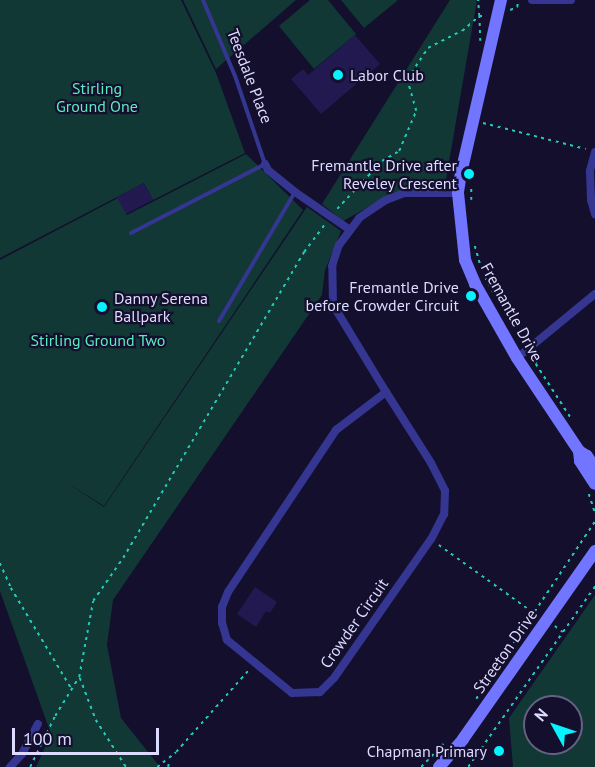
<!DOCTYPE html>
<style>
body{margin:0}
#map{position:relative;width:595px;height:767px;overflow:hidden;background:#130f2d;font-family:"PT Sans",sans-serif}
div>[style]{position:absolute}
.green>*{inset:0;background:#113835}
.building>*{inset:0;background:#211950}
.path>*{height:1.5px;margin-top:-0.75px;transform-origin:0;background:repeating-linear-gradient(90deg,#24cab8 0 3px,transparent 0 7.5px)}
.lane>*{height:4px;margin:-2px;padding:0 2px;transform-origin:2px;border-radius:2px;background:#353691}
.street>*{height:8px;margin:-4px;padding:0 4px;transform-origin:4px;border-radius:4px;background:#353691}
.secondary>*{height:12px;margin:-6px;padding:0 6px;transform-origin:6px;border-radius:6px;background:#7275ff}
.dots>*{width:16px;height:16px;translate:-50% -50%;box-sizing:border-box;border:3px solid #130f2d;border-radius:50%}
span{translate:-50% -50%;white-space:nowrap;text-align:center;line-height:1.15;-webkit-text-stroke:4.5px #130f2d;paint-order:stroke}
.poi-label{font-size:16px;color:#dddbff}
.left{translate:0 -50%;text-align:left}
.right{translate:-100% -50%;text-align:right}
.street-label{font-size:16px;color:#dddbff}
.park-label{font-size:16px;color:#5aecc0}
.north{position:absolute;left:523px;top:695px;width:60px;height:60px;box-sizing:border-box;background:#130f2d;border:2px solid #646181;border-radius:50%;rotate:310deg;font-size:16px;font-weight:700;line-height:24px;text-align:center;color:#dddbff}
.north::after{content:'';display:block;margin:auto;width:21px;height:27px;background:#07f2ff;clip-path:polygon(50% 0,100% 100%,50% 72%,0 100%)}
.scale{position:absolute;left:12px;top:728px;width:147px;height:27px;box-sizing:border-box;border:3px solid #dddbff;border-top:0;padding-left:8px;font-size:18px;line-height:21px;white-space:nowrap;color:#dddbff;-webkit-text-stroke:4px #130f2d;paint-order:stroke}
</style>
<div id="map">
<div class="green">
<i style="clip-path:polygon(0 0,181px 0,216px 73px,245px 153px,153px 200px,144px 183px,0 258px)"></i>
<i style="clip-path:polygon(183px 0,296px 0,216px 69px)"></i>
<i style="clip-path:polygon(310px 0,328px 0,356px 34px,314px 69px,279px 26px)"></i>
<i style="clip-path:polygon(341px 0,398px 0,364px 28px)"></i>
<i style="clip-path:polygon(450px 0,477px 0,445px 185px,394px 193px,343px 221px,322px 204px)"></i>
<i style="clip-path:polygon(246px 154px,303px 210px,104px 506px,64px 481px,104px 507px,307px 207px,341px 231px,325px 270px,322px 295px,113px 600px,107px 645px,121px 718px,160px 767px,36px 767px,51px 734px,0 591px,0 260px,118px 198px,127px 215px)"></i>
<i style="clip-path:polygon(evenodd,595px 595px,595px 767px,513px 767px,509px 718px,595px 595px,535px 707px,571px 707px,571px 743px,535px 743px,535px 707px)"></i>
</div>
<div class="building">
<i style="clip-path:polygon(355px 35px,380px 64px,321px 114px,291px 79px,303px 69px,308px 75px)"></i>
<i style="clip-path:polygon(144px 183px,153px 200px,126px 214px,117px 197px)"></i>
<i style="clip-path:polygon(255px 587px,277px 602px,270px 613px,266px 611px,256px 627px,237px 614px)"></i>
</div>
<div class="path">
<i style="left:510px;top:10px;width:8px;rotate:-23deg"></i>
<i style="left:517px;top:7px;width:7px;rotate:-82deg"></i>
<i style="left:480px;top:41px;width:25px;rotate:-92deg"></i>
<i style="left:479px;top:16px;width:6px"></i>
<i style="left:483px;top:123px;width:106px;rotate:14.2deg"></i>
<i style="left:471px;top:200px;width:14px;rotate:-90deg"></i>
<i style="left:337px;top:209px;width:66px;rotate:-46.8deg"></i>
<i style="left:382px;top:161px;width:20px;rotate:-30deg"></i>
<i style="left:399px;top:151px;width:43px;rotate:-67deg"></i>
<i style="left:416px;top:111px;width:33px;rotate:-106deg"></i>
<i style="left:407px;top:79px;width:37px;rotate:-56deg"></i>
<i style="left:428px;top:48px;width:38px;rotate:-27deg"></i>
<i style="left:462px;top:31px;width:23px;rotate:-41deg"></i>
<i style="left:479px;top:16px;width:16px;rotate:-94deg"></i>
<i style="left:475px;top:246px;width:25px;rotate:74deg"></i>
<i style="left:485px;top:277px;width:19px;rotate:62deg"></i>
<i style="left:538px;top:354px;width:10px;rotate:101deg"></i>
<i style="left:536px;top:364px;width:64px;rotate:57.1deg"></i>
<i style="left:589px;top:494px;width:20px;rotate:72deg"></i>
<i style="left:439px;top:545px;width:118px;rotate:35.7deg"></i>
<i style="left:0;top:563px;width:27px;rotate:66deg"></i>
<i style="left:11px;top:588px;width:117px;rotate:59deg"></i>
<i style="left:555px;top:626px;width:10px;rotate:37deg"></i>
<i style="left:80px;top:678px;width:45px;rotate:69.1deg"></i>
<i style="left:96px;top:720px;width:56px;rotate:57.4deg"></i>
<i style="left:476px;top:699px;width:214px;rotate:-56.2deg"></i>
<i style="left:30px;top:767px;width:57px;rotate:-63.9deg"></i>
<i style="left:55px;top:716px;width:46px;rotate:-58.4deg"></i>
<i style="left:79px;top:677px;width:77px;rotate:-79.6deg"></i>
<i style="left:93px;top:601px;width:52px;rotate:-55.1deg"></i>
<i style="left:123px;top:558px;width:356px;rotate:-59.4deg"></i>
<i style="left:304px;top:252px;width:35px;rotate:-53deg"></i>
<i style="left:157px;top:767px;width:24px;rotate:-38deg"></i>
<i style="left:176px;top:752px;width:108px;rotate:-48.4deg"></i>
<i style="left:168px;top:767px;width:8px;rotate:-83deg"></i>
<i style="left:421px;top:767px;width:32px;rotate:-46deg"></i>
<i style="left:468px;top:767px;width:221px;rotate:-54.9deg"></i>
</div>
<div class="lane">
<i style="left:131px;top:233px;width:151px;rotate:-27.2deg"></i>
<i style="left:265px;top:164px;width:93px;rotate:-108.8deg"></i>
<i style="left:235px;top:76px;width:82px;rotate:-112.8deg"></i>
<i style="left:219px;top:321px;width:150px;rotate:-59.5deg"></i>
</div>
<div class="street">
<i style="left:532px;top:0;width:39px"></i>
<i style="left:595px;top:152px;width:20px;rotate:105deg"></i>
<i style="left:590px;top:171px;width:29px;rotate:88deg"></i>
<i style="left:591px;top:200px;width:15px;rotate:74deg"></i>
<i style="left:265px;top:164px;width:7px;rotate:63deg"></i>
<i style="left:268px;top:170px;width:35px;rotate:39deg"></i>
<i style="left:295px;top:192px;width:67px;rotate:34.6deg"></i>
<i style="left:517px;top:358px;width:101px;rotate:-39.4deg"></i>
<i style="left:386px;top:392px;width:84px;rotate:57.6deg"></i>
<i style="left:431px;top:463px;width:31px;rotate:63deg"></i>
<i style="left:445px;top:491px;width:23px;rotate:92deg"></i>
<i style="left:444px;top:514px;width:28px;rotate:117deg"></i>
<i style="left:431px;top:539px;width:169px;rotate:124.9deg"></i>
<i style="left:334px;top:678px;width:20px;rotate:135deg"></i>
<i style="left:320px;top:692px;width:28px;rotate:178deg"></i>
<i style="left:292px;top:693px;width:84px;rotate:-140.8deg"></i>
<i style="left:227px;top:640px;width:18px;rotate:-106deg"></i>
<i style="left:222px;top:623px;width:16px;rotate:-90deg"></i>
<i style="left:222px;top:607px;width:16px;rotate:-68deg"></i>
<i style="left:228px;top:592px;width:195px;rotate:-56.3deg"></i>
<i style="left:336px;top:430px;width:63px;rotate:-37.2deg"></i>
<i style="left:386px;top:392px;width:102px;rotate:-121.3deg"></i>
<i style="left:333px;top:305px;width:39px;rotate:-91deg"></i>
<i style="left:332px;top:266px;width:22px;rotate:-72deg"></i>
<i style="left:339px;top:245px;width:34px;rotate:-53deg"></i>
<i style="left:359px;top:218px;width:32px;rotate:-34deg"></i>
<i style="left:386px;top:200px;width:19px;rotate:-21deg"></i>
<i style="left:404px;top:193px;width:54px"></i>
<i style="left:10px;top:767px;width:18px;rotate:-47deg"></i>
<i style="left:22px;top:754px;width:34px;rotate:-62deg"></i>
</div>
<div class="secondary">
<i style="left:501px;top:0;width:178px;rotate:103deg"></i>
<i style="left:461px;top:173px;width:20px;rotate:99deg"></i>
<i style="left:458px;top:193px;width:67px;rotate:84deg"></i>
<i style="left:465px;top:260px;width:26px;rotate:67deg"></i>
<i style="left:475px;top:284px;width:85px;rotate:60.4deg"></i>
<i style="left:517px;top:358px;width:112px;rotate:56.3deg"></i>
<i style="left:579px;top:451px;width:9px;rotate:32deg"></i>
<i style="left:587px;top:456px;width:14px;rotate:56deg"></i>
<i style="left:579px;top:451px;width:10px;rotate:84deg"></i>
<i style="left:580px;top:461px;width:27px;rotate:57deg"></i>
<i style="left:439px;top:767px;width:37px;rotate:-49deg"></i>
<i style="left:463px;top:739px;width:230px;rotate:-54.9deg"></i>
</div>
<div class="dots">
<i style="left:338px;top:75px;background:#07f2ff"></i>
<i style="left:469px;top:174px;background:#07f2ff"></i>
<i style="left:471px;top:296px;background:#07f2ff"></i>
<i style="left:102px;top:307px;background:#07f2ff"></i>
<i style="left:499px;top:751px;background:#07f2ff"></i>
</div>
<div class="poi-label">
<span class="left" style="left:350px;top:75px">Labor Club</span>
<span class="right" style="left:457px;top:174px">Fremantle Drive after<br>Reveley Crescent</span>
<span class="right" style="left:459px;top:296px">Fremantle Drive<br>before Crowder Circuit</span>
<span class="left" style="left:114px;top:307px">Danny Serena<br>Ballpark</span>
<span class="right" style="left:487px;top:751px">Chapman Primary</span>
</div>
<div class="street-label">
<span style="left:250px;top:76px;rotate:69deg">Teesdale Place</span>
<span style="left:512px;top:312px;rotate:61deg">Fremantle Drive</span>
<span style="left:354px;top:623px;rotate:-55deg">Crowder Circuit</span>
<span style="left:505px;top:651px;rotate:-55deg">Streeton Drive</span>
</div>
<div class="park-label">
<span style="left:97px;top:97px">Stirling<br>Ground One</span>
<span style="left:98px;top:340px">Stirling Ground Two</span>
</div>
<div class="north">N</div>
<div class="scale">100 m</div>
</div>
